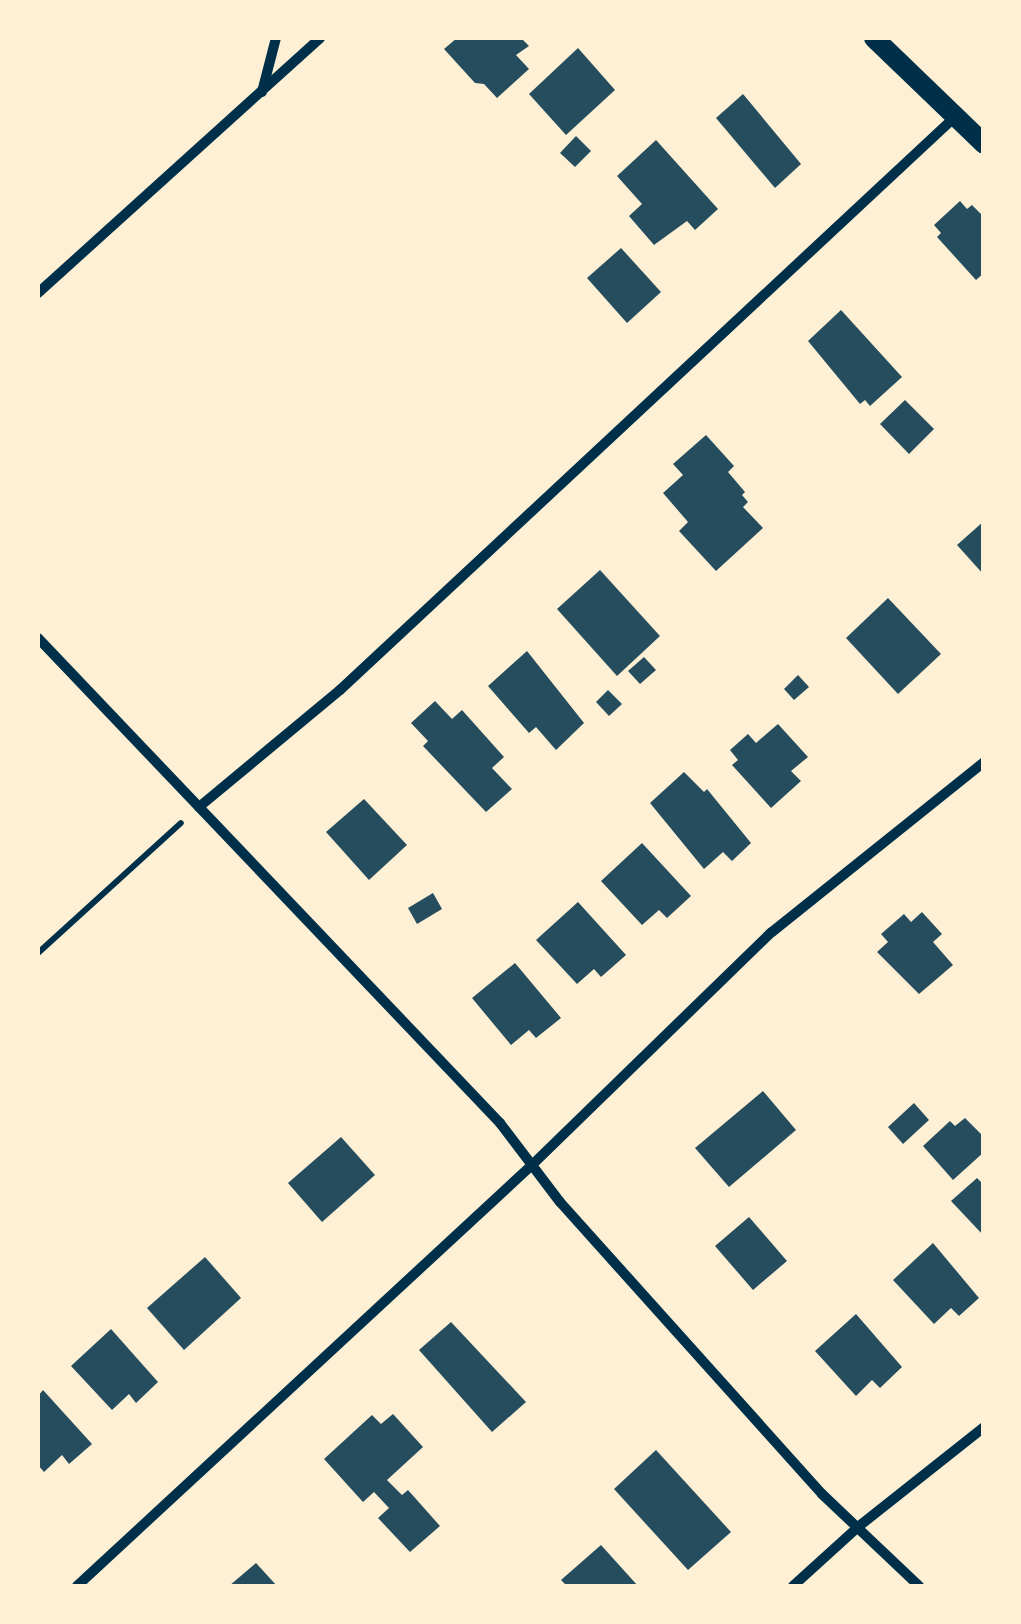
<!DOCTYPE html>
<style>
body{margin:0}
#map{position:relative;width:1021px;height:1624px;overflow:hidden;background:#fdf0d5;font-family:Jost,sans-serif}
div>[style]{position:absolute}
.building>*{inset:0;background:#264d5e}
.path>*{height:6px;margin:-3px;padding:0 3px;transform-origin:3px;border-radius:3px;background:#003049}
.minor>*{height:10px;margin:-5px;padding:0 5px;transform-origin:5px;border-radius:5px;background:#003049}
.secondary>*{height:20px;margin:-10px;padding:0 10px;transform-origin:10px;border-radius:10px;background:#003049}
span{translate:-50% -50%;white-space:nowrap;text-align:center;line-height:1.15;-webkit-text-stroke:8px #fdf0d5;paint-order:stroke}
.frame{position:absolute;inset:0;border:40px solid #fdf0d5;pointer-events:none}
</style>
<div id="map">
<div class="building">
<i style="clip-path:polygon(457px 38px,521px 38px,529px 46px,516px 55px,529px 69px,497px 98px,484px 84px,475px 83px,444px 49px)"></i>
<i style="clip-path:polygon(578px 48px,615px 90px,566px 135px,529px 94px)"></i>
<i style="clip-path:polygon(743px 94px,801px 164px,775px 188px,716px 118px)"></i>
<i style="clip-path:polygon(576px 136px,591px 151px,575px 167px,560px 153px)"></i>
<i style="clip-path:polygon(656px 140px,718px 209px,695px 230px,687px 221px,654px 245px,629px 216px,642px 204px,617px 176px)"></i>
<i style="clip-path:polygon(960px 201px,967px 209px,972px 205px,984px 217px,984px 273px,976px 280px,937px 237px,941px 233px,934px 225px)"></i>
<i style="clip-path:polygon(621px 248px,661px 292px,627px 323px,587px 278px)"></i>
<i style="clip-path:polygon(841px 310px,902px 377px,870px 406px,865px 400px,860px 404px,808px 341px)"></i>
<i style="clip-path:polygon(905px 400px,934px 429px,909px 454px,880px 424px)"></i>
<i style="clip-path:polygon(706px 435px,734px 466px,728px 472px,745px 492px,742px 495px,748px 502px,743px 507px,763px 528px,716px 571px,679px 531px,688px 522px,663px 493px,683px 475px,673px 464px)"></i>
<i style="clip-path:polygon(984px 521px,984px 575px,957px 545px)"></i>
<i style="clip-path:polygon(600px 570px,660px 636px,617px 676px,557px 609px)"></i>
<i style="clip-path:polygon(888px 598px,941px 654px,898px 694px,846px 638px)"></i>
<i style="clip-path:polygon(527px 651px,584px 723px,556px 750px,536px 727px,529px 733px,488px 686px)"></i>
<i style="clip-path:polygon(644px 657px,656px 670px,640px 684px,628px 671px)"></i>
<i style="clip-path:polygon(798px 675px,809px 687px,794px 700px,784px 689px)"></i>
<i style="clip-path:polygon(608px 690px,622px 704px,609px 716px,596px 702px)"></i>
<i style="clip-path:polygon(435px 701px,452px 719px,462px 710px,504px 757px,492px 768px,512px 789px,486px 812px,423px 746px,428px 741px,411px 723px)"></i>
<i style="clip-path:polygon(778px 724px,808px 757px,791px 771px,801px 781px,771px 808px,732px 765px,738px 760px,730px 750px,748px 734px,756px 743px)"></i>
<i style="clip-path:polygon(684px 772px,704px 792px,707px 789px,751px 843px,732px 861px,723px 852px,704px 869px,650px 803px)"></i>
<i style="clip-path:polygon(364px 799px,407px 845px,369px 880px,326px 832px)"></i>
<i style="clip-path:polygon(642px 843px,691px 896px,667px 918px,659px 910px,642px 925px,601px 881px)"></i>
<i style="clip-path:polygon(433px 893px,442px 909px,417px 924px,408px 908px)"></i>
<i style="clip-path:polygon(578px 902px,626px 955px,601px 977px,594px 969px,577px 984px,536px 940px)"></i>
<i style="clip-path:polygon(922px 912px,942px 934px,933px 942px,953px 965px,919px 994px,877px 952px,888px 942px,881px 934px,904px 914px,911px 922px)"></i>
<i style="clip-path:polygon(515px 963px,561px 1018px,536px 1038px,529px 1030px,511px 1045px,472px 998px)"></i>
<i style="clip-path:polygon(763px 1091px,796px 1130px,729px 1187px,695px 1148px)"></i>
<i style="clip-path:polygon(914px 1103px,929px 1120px,903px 1144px,888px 1127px)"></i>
<i style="clip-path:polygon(965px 1118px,984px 1137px,984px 1152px,953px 1180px,923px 1146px,950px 1121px,955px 1126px)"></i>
<i style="clip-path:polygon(341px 1137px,375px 1175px,322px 1222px,288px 1183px)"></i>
<i style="clip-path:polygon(977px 1178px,984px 1185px,984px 1236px,951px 1201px)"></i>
<i style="clip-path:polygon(749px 1217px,787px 1261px,753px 1290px,715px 1246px)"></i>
<i style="clip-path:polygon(933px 1243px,979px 1298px,959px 1316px,951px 1308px,934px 1324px,893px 1280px)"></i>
<i style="clip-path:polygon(205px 1257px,241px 1298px,184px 1350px,147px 1308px)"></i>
<i style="clip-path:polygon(856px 1314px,902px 1367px,880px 1388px,872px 1380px,856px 1396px,815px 1351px)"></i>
<i style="clip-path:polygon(451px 1322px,526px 1402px,492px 1432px,419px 1350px)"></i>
<i style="clip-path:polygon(111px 1329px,158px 1382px,136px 1403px,129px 1394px,112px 1410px,71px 1366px)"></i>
<i style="clip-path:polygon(43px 1390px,92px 1444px,69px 1464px,62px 1455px,44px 1472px,38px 1465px,38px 1396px)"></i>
<i style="clip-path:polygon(393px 1414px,423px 1447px,387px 1480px,402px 1495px,408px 1490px,440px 1526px,410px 1552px,378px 1518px,389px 1508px,374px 1492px,363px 1502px,324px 1459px,372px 1415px,381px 1424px)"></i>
<i style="clip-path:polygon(656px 1450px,731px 1532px,688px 1570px,614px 1489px)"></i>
<i style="clip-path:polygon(601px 1545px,638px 1586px,567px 1586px,561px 1580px)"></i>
<i style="clip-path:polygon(256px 1563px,277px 1586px,229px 1586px)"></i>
</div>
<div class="path">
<i style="left:38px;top:953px;width:193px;rotate:-42.3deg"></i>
</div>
<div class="minor">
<i style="left:262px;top:92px;width:56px;rotate:-75.5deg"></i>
<i style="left:38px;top:293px;width:380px;rotate:-42.1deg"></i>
<i style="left:38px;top:638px;width:670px;rotate:46.39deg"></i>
<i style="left:500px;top:1123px;width:99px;rotate:52.8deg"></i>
<i style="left:560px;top:1202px;width:392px;rotate:48.1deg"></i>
<i style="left:822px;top:1494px;width:134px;rotate:43.5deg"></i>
<i style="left:199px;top:807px;width:183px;rotate:-39.7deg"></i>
<i style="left:340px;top:690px;width:841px;rotate:-42.98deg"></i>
<i style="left:77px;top:1586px;width:620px;rotate:-42.78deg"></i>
<i style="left:532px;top:1165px;width:334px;rotate:-44.2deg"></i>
<i style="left:772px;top:932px;width:272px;rotate:-38.7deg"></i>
<i style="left:793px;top:1586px;width:88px;rotate:-42.2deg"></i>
<i style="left:858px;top:1527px;width:161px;rotate:-38.4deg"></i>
</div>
<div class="secondary">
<i style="left:874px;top:38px;width:153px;rotate:43.9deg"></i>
</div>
<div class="frame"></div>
</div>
